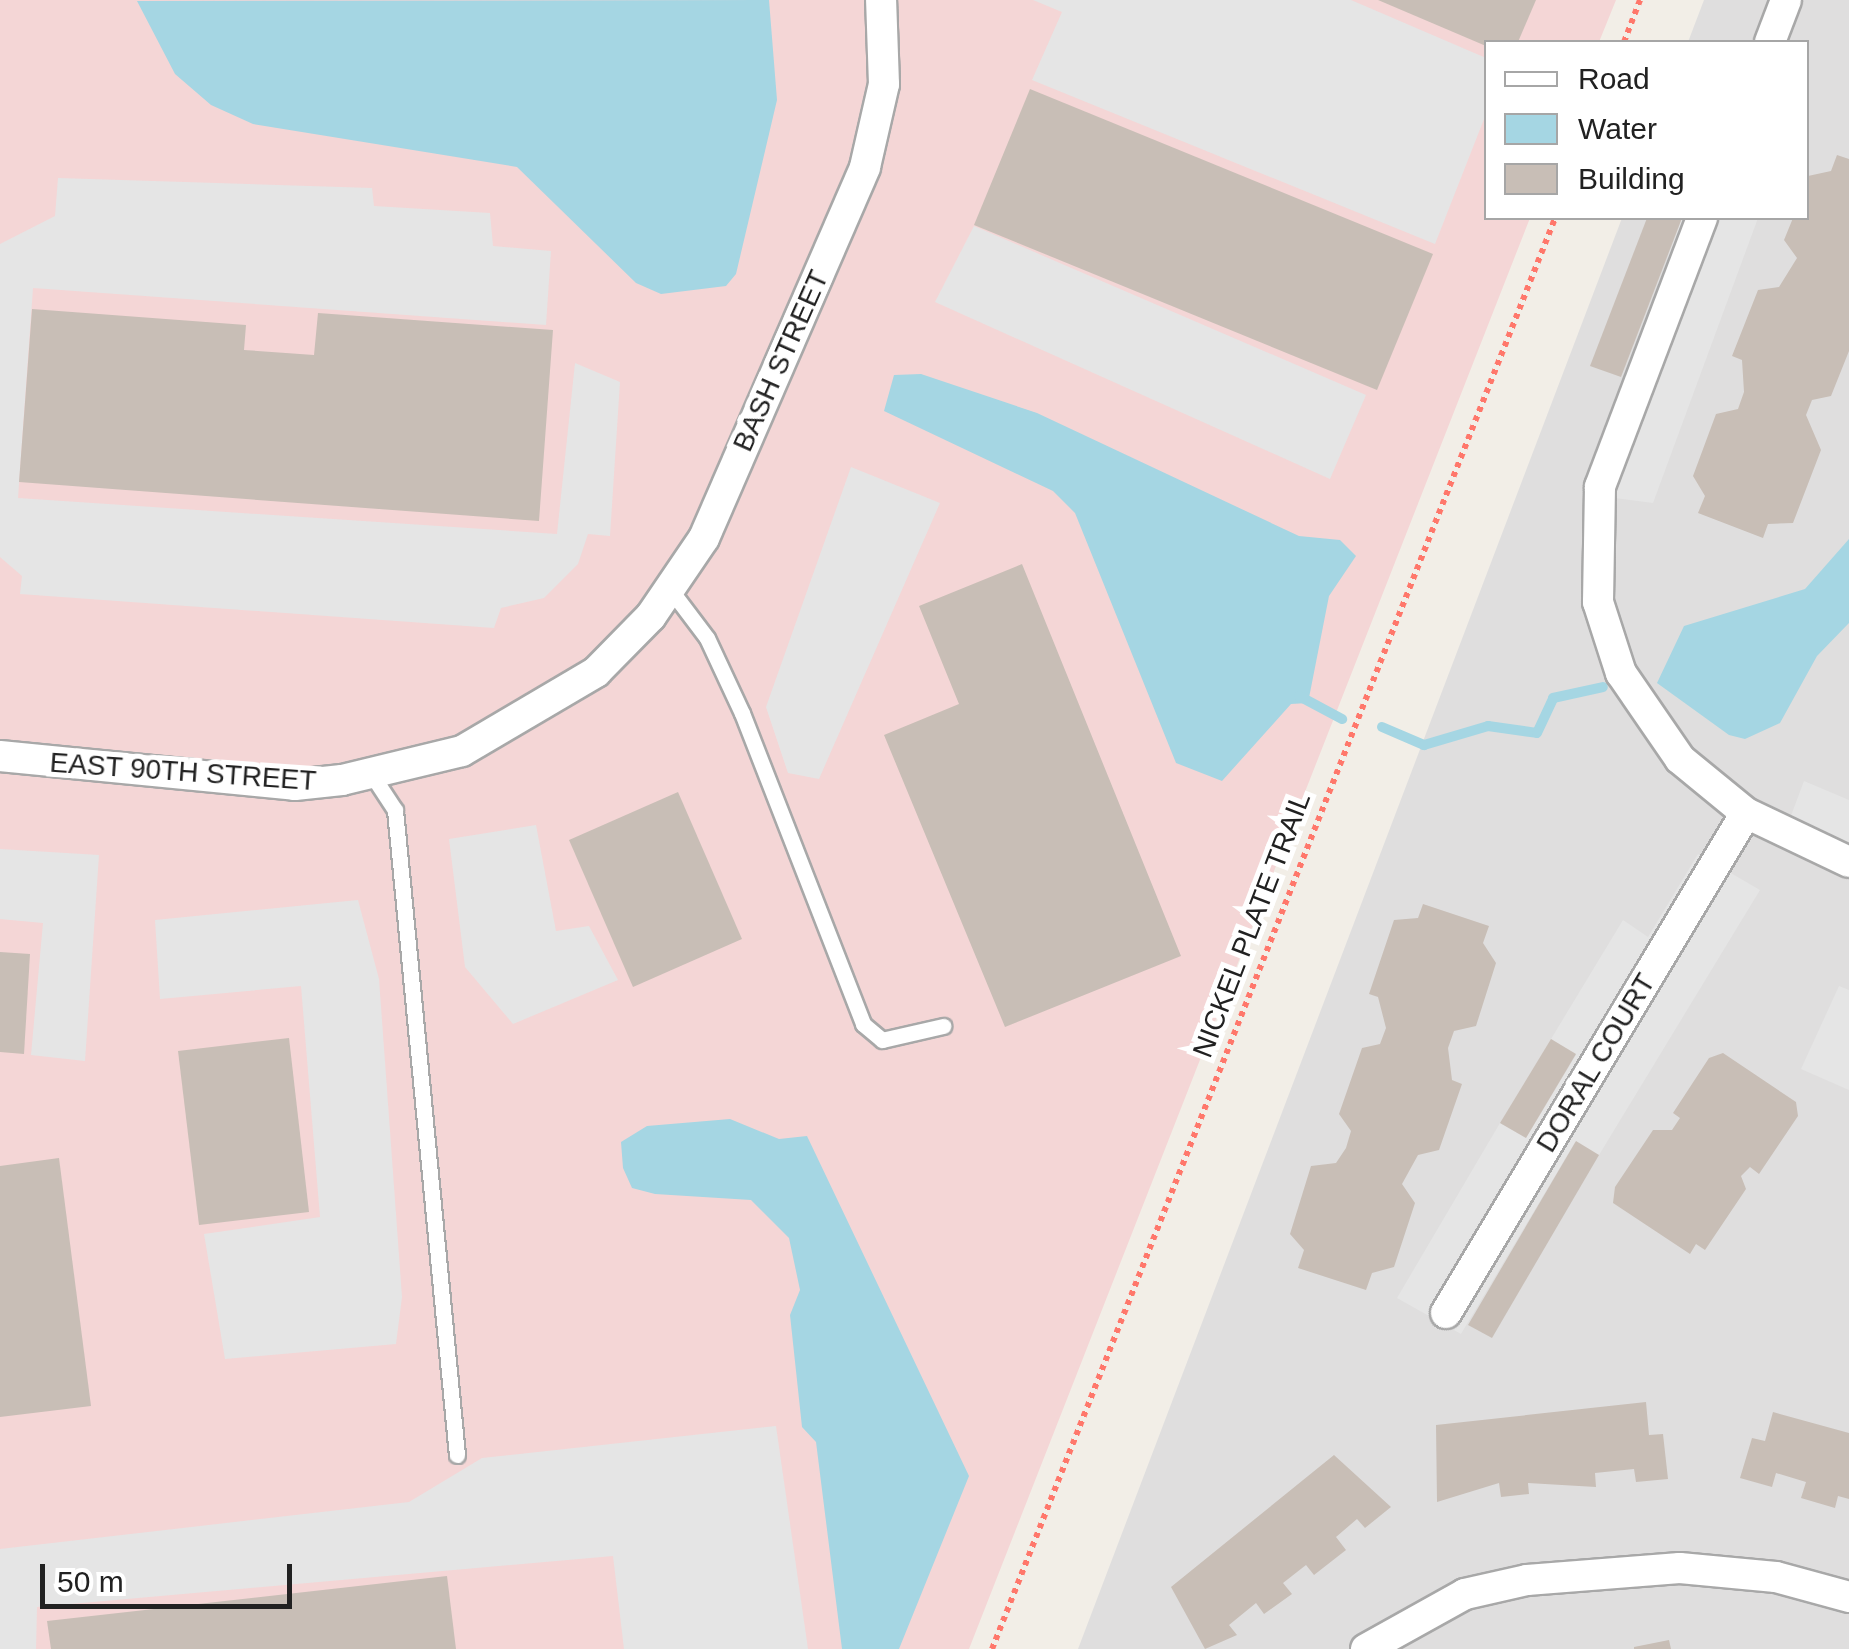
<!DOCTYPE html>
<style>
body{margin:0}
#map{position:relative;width:1849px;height:1649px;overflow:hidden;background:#f2eee7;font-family:Arial,sans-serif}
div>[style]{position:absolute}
.residential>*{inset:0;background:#dfdede}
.commercial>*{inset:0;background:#f4d6d6}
.parking>*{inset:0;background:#e5e5e5}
.water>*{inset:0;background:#a5d6e3}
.stream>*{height:10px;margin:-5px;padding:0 5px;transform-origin:5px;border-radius:5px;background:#a5d6e3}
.building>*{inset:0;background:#c8beb6}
.path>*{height:6px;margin-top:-3px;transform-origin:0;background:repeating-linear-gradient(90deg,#ff776b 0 5px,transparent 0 10px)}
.roads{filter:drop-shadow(2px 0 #a8a8a8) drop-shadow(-2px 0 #a8a8a8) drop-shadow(0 2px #a8a8a8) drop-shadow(0 -2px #a8a8a8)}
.lane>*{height:15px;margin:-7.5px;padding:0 7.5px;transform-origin:7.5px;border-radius:7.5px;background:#fff}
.street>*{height:30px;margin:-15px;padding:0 15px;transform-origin:15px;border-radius:15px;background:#fff}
span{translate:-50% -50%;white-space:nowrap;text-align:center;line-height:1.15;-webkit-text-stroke:10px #fff;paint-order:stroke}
.street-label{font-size:28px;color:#212121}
.legend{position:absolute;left:1484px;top:40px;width:325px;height:180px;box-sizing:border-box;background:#fff;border:2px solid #a6a6a6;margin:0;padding:12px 18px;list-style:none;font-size:30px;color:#212121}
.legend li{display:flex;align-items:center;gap:20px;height:50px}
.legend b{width:50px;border:2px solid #a6a6a6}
.scale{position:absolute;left:40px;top:1564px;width:252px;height:45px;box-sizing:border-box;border:5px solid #212121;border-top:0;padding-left:12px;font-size:30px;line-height:35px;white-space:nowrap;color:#212121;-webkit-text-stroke:8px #fff;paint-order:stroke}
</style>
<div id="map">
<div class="residential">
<i style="clip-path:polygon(1704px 0,1849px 0,1849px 1649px,1078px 1649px,1622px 218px,1806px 218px,1806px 42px,1688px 42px)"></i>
</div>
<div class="commercial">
<i style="clip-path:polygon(0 0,1616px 0,1599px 42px,1486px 42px,1486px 218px,1530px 218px,969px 1649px,0 1649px)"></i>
</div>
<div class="parking">
<i style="clip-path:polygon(1033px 0,1351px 0,1486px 58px,1486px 114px,1435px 244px,1032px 80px,1062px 12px)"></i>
<i style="clip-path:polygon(58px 178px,372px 188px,374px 206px,490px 213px,493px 246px,551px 251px,546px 325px,33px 288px,18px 498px,557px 534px,575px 363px,620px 382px,610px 536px,588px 534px,578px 564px,544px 598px,501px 608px,494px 628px,20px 594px,22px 576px,0 557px,0 244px,55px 216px)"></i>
<i style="clip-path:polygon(1682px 218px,1758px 218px,1653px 503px,1584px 494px)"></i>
<i style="clip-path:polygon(974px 226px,1366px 395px,1330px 479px,935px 302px)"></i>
<i style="clip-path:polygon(851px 467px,940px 503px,819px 779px,788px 773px,766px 707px)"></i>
<i style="clip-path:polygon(1804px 781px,1849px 800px,1849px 874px,1780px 845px)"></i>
<i style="clip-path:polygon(536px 825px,556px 931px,589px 926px,618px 980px,513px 1024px,465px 967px,449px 839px)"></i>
<i style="clip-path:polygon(0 849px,99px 855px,85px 1061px,31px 1055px,43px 923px,0 919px)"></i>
<i style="clip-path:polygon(1698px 854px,1760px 890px,1599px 1155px,1575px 1142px,1461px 1334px,1397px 1298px,1500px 1123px,1526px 1138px,1576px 1055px,1551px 1039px,1623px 920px,1648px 937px)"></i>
<i style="clip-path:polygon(358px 900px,379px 979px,402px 1297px,396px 1344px,225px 1359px,204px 1234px,320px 1217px,301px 986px,160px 999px,155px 920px)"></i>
<i style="clip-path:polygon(1839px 986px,1849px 990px,1849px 1090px,1801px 1069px)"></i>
<i style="clip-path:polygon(776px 1426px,808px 1649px,624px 1649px,613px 1556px,37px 1607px,36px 1649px,0 1649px,0 1549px,409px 1502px,482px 1458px)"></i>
</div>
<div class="water">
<i style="clip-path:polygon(769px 0,777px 100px,736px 274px,726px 286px,661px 294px,636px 283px,517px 167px,253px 124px,211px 105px,175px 74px,137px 1px)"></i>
<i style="clip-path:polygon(921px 374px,1037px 413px,1299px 536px,1340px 540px,1356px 556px,1329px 596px,1308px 703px,1291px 704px,1222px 781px,1176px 763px,1075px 513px,1053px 491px,884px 411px,894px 375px)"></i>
<i style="clip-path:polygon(1849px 539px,1849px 623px,1817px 656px,1780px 723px,1745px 739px,1729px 735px,1657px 683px,1684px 626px,1805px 589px)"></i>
<i style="clip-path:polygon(730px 1119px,779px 1139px,807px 1136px,969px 1476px,899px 1649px,842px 1649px,816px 1442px,802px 1427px,790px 1315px,800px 1290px,789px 1238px,751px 1200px,655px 1194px,632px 1188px,623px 1168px,621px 1142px,647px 1126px)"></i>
</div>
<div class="stream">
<i style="left:1299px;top:696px;width:49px;rotate:28.1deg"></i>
<i style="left:1382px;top:727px;width:46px;rotate:23.2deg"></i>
<i style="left:1424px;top:745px;width:67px;rotate:-16.5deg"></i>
<i style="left:1488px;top:726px;width:49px;rotate:8.1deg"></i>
<i style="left:1537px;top:733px;width:38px;rotate:-65deg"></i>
<i style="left:1553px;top:698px;width:51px;rotate:-12.4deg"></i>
</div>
<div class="building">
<i style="clip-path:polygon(1378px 0,1536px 0,1518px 42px,1486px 46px)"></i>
<i style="clip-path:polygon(1030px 89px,1433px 254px,1377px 390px,974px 225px)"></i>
<i style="clip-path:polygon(1837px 155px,1849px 159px,1849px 351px,1831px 396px,1812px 400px,1806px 415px,1821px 450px,1793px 523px,1768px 524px,1763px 538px,1698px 513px,1705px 496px,1693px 476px,1716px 414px,1738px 409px,1744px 392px,1742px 360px,1732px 356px,1758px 290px,1779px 287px,1797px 258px,1784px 240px,1793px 218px,1806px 218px,1808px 176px,1831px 171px)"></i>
<i style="clip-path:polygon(1647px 218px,1682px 218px,1621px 377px,1590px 366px)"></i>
<i style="clip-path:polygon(32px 309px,246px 325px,244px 350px,314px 355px,318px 313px,553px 330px,539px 521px,19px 482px)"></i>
<i style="clip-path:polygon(1022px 564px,1181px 956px,1005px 1027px,884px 735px,959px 704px,919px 606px)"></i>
<i style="clip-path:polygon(678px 792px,742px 939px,633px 987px,569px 840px)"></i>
<i style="clip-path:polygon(1423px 904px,1489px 926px,1483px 943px,1496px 963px,1476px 1026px,1454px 1031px,1448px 1048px,1452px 1080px,1462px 1084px,1439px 1150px,1418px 1155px,1402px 1184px,1415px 1203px,1394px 1267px,1372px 1273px,1366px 1290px,1298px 1268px,1304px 1250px,1290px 1234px,1311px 1166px,1336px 1163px,1346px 1148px,1351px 1131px,1339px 1114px,1362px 1048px,1380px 1044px,1386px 1028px,1378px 997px,1369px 994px,1394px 920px,1418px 918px)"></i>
<i style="clip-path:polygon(0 952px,30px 954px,24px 1054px,0 1052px)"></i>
<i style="clip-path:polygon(289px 1038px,309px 1212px,199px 1225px,178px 1051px)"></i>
<i style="clip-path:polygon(1551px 1039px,1576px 1054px,1526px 1138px,1500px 1123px)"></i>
<i style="clip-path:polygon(1723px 1053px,1796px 1102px,1798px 1116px,1759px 1174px,1750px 1167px,1741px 1176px,1746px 1189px,1705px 1250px,1696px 1244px,1690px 1254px,1613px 1203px,1615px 1187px,1653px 1130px,1672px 1130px,1680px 1118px,1673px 1113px,1709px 1058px)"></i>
<i style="clip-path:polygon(1576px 1141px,1599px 1155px,1492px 1338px,1468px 1325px)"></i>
<i style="clip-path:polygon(59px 1158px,91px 1406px,0 1417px,0 1166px)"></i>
<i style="clip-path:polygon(1646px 1402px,1649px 1435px,1663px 1434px,1668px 1479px,1636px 1482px,1634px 1469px,1595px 1473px,1596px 1487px,1528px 1483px,1529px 1494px,1501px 1497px,1499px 1483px,1437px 1502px,1436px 1425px)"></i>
<i style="clip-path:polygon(1773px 1412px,1849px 1433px,1849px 1499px,1838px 1496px,1835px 1508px,1801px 1498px,1806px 1482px,1776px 1473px,1772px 1487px,1740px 1478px,1752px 1438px,1765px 1441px)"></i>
<i style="clip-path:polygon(1334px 1455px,1391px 1507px,1365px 1528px,1357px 1519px,1336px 1537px,1346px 1550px,1314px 1575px,1306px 1565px,1283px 1583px,1292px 1594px,1264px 1614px,1256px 1603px,1229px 1625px,1237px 1635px,1205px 1649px,1171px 1587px)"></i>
<i style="clip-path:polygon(447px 1576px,456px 1649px,51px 1649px,47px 1621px)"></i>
<i style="clip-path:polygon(1669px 1640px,1671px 1649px,1634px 1649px,1634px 1647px)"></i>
</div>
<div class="path">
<i style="left:1624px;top:42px;width:45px;rotate:-69.1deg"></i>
<i style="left:992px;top:1649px;width:1538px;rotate:-68.52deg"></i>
</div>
<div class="roads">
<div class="lane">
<i style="left:670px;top:589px;width:61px;rotate:52.9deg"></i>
<i style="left:707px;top:638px;width:83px;rotate:65deg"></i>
<i style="left:742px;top:713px;width:334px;rotate:68.7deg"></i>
<i style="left:863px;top:1024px;width:25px;rotate:40deg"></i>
<i style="left:882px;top:1040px;width:63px;rotate:-12.9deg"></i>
<i style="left:372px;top:775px;width:42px;rotate:56.7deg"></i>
<i style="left:395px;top:810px;width:648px;rotate:84.51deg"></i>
</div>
<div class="street">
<i style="left:1770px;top:42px;width:45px;rotate:-69.1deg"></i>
<i style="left:1702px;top:218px;width:288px;rotate:110.8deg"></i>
<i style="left:1600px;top:487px;width:115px;rotate:91deg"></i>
<i style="left:1598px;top:602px;width:75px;rotate:72.1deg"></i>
<i style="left:1621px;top:673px;width:104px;rotate:55.5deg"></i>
<i style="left:1680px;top:759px;width:85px;rotate:39.3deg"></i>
<i style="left:1746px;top:813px;width:114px;rotate:25.4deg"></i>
<i style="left:0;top:756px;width:296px;rotate:5.6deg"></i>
<i style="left:295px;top:785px;width:47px;rotate:-6.1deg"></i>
<i style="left:342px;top:780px;width:123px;rotate:-13.6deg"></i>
<i style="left:462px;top:751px;width:156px;rotate:-30.5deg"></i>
<i style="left:596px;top:672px;width:78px;rotate:-45.5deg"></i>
<i style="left:651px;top:616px;width:94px;rotate:-55.8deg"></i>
<i style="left:704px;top:538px;width:404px;rotate:-66.5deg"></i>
<i style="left:865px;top:167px;width:85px;rotate:-77.1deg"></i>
<i style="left:884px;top:84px;width:84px;rotate:-92deg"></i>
<i style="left:1446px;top:1313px;width:583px;rotate:-59.04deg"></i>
<i style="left:1366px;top:1649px;width:113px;rotate:-29.1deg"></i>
<i style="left:1465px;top:1594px;width:64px;rotate:-12.7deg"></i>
<i style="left:1527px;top:1580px;width:153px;rotate:-4.5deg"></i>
<i style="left:1680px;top:1568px;width:96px;rotate:5.4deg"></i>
<i style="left:1776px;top:1577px;width:76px;rotate:15.3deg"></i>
</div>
</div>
<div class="street-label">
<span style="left:781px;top:361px;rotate:-66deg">BASH STREET</span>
<span style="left:183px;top:772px;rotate:4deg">EAST 90TH STREET</span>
<span style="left:1252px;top:925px;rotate:-69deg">NICKEL PLATE TRAIL</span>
<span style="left:1596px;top:1063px;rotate:-59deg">DORAL COURT</span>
</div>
<ul class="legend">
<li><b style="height:12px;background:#fff"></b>Road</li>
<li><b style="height:28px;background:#a5d6e3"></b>Water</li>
<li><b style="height:28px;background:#c8beb6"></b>Building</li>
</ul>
<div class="scale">50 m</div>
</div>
